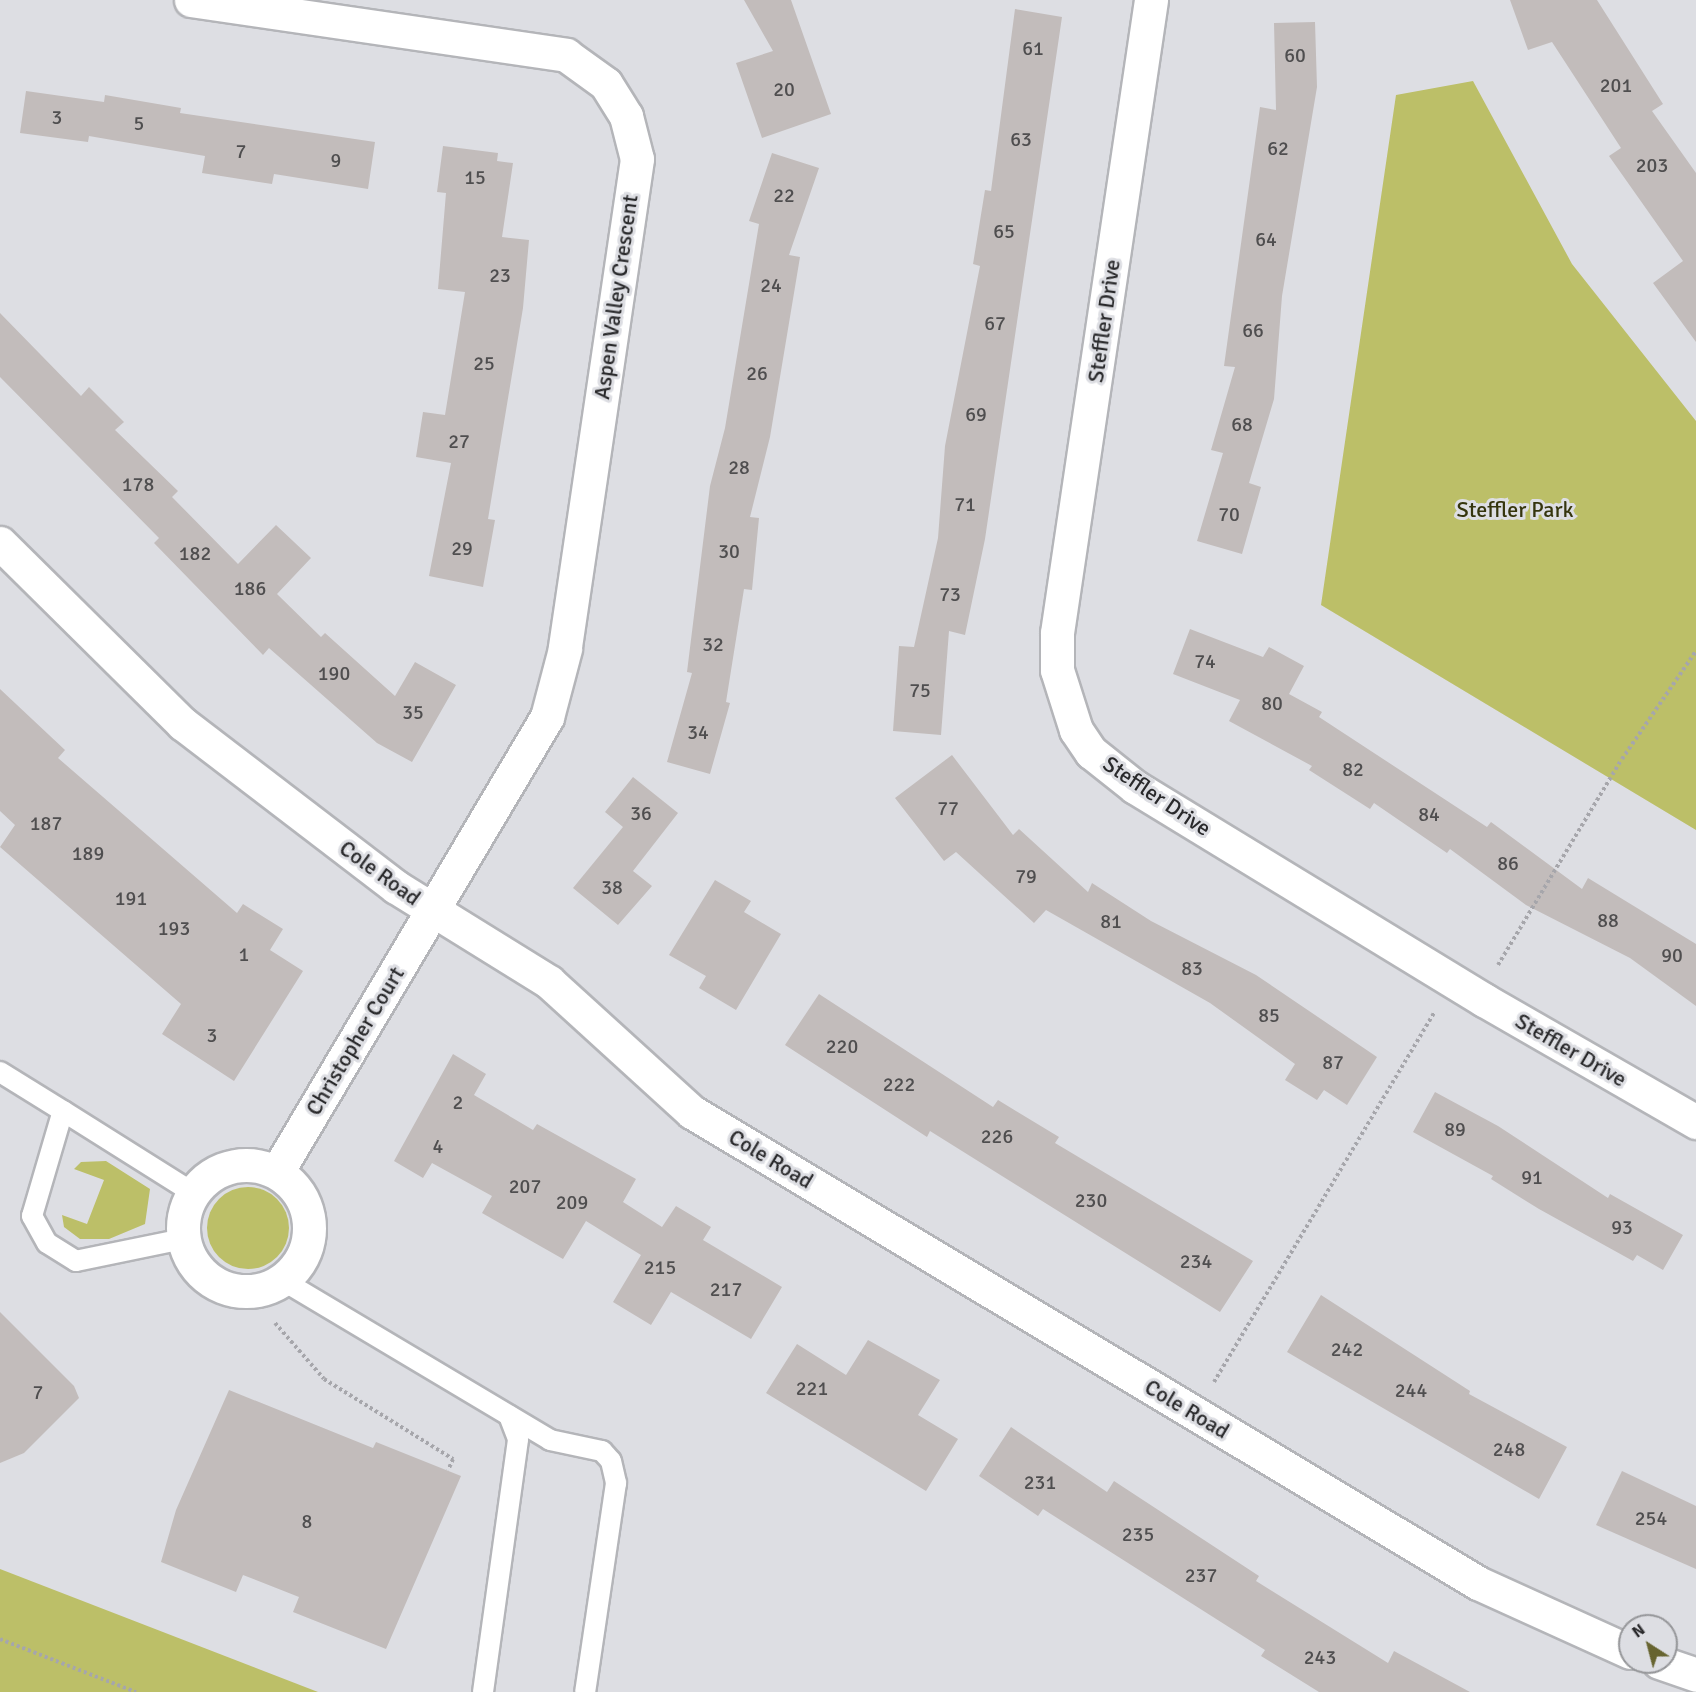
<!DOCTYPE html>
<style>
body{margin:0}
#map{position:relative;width:1696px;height:1692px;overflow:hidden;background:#dddee3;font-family:Signika,sans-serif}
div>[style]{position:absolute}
.green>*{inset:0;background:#bcbf68}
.round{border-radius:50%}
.building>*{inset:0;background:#c2bcbb}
.path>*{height:4px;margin-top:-2px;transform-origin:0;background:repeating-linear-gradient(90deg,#a6a6ab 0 3px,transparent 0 6px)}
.roads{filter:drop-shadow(2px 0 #b4b5b9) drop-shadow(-2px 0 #b4b5b9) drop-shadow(0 2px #b4b5b9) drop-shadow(0 -2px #b4b5b9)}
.service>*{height:20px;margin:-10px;padding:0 10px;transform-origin:10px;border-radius:10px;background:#fff}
.minor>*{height:33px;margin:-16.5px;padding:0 16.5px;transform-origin:16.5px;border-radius:16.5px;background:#fff}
.minor>.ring{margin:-16.5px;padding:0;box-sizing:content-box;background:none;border:33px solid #fff;border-radius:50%}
span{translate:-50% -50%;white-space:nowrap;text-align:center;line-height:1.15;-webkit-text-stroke:6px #dddee3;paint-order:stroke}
.number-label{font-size:20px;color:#4f4e4f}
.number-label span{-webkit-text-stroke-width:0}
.street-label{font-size:22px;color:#29292b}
.park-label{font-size:22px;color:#35350d}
.north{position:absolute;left:1618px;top:1614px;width:60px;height:60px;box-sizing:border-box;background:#dddee3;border:2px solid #959699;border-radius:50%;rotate:324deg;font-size:16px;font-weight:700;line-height:24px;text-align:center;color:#29292b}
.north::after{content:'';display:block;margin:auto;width:21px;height:27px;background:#676430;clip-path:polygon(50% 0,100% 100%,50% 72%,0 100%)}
</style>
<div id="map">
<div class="green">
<i style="clip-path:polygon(1473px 81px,1572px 264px,1696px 421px,1696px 830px,1321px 605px,1396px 95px)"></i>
<i style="clip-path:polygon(106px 1161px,150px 1189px,145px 1224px,109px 1239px,80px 1239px,64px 1227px,62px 1215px,87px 1224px,104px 1180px,74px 1169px,81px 1162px)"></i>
<i class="round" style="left:207px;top:1187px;width:82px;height:82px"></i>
<i style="clip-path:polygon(0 1569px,318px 1692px,0 1692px)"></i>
</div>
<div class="building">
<i style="clip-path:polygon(744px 0,791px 0,831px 114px,762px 138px,736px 63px,773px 51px)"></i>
<i style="clip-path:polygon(1510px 0,1597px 0,1663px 104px,1652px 111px,1696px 173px,1696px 342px,1653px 283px,1683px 261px,1609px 156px,1621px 148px,1552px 42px,1528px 50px)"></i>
<i style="clip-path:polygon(1015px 9px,1062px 17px,985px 539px,965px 635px,949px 631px,941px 735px,893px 731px,899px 646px,914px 647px,938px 538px,945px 446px,980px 266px,973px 264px,985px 190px,991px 191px)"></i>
<i style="clip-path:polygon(1315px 22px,1317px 87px,1282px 296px,1274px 399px,1249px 483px,1261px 487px,1242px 554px,1197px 541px,1223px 453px,1211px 450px,1235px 367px,1224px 366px,1260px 107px,1276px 110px,1274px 23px)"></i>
<i style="clip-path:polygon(26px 91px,104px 102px,105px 95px,181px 108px,180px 113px,375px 142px,368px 189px,274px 174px,272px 184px,202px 173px,205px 156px,89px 136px,88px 142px,20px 133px)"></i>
<i style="clip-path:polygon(443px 146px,498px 153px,497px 161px,513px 163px,502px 237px,529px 240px,523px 308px,488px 519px,495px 520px,483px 587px,429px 576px,451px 463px,416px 457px,423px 412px,445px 415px,465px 292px,438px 289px,446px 193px,437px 192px)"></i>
<i style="clip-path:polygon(772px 153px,819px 168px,789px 255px,800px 257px,770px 437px,750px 517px,759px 518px,752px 590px,744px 589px,726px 702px,730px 703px,710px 774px,667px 762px,692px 673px,687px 672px,710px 486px,725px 428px,759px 224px,749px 221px)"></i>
<i style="clip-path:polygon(0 313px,81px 396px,89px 387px,124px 422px,115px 430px,178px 491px,172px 497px,238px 564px,276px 525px,311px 558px,277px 594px,321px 637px,325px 633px,395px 696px,415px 662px,456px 685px,412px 762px,377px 743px,269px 648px,263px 655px,154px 543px,159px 538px,0 377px)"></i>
<i style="clip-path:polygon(1190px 629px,1263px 657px,1269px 647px,1304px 666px,1289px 694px,1322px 712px,1319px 717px,1487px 827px,1491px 822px,1582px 889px,1588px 878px,1696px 944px,1696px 1006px,1630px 958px,1526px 905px,1450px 849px,1447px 853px,1374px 803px,1370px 809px,1309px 770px,1312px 766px,1229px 721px,1240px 700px,1173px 674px)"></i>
<i style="clip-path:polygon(0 689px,65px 750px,58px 758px,237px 913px,243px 904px,283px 929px,270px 950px,303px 971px,234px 1081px,162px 1034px,181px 1004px,0 847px,15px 825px,0 811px)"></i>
<i style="clip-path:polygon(952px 755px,1013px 835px,1019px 829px,1088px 892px,1092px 883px,1151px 921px,1256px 975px,1377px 1057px,1347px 1105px,1324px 1090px,1317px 1100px,1285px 1080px,1295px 1064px,1210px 1003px,1046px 910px,1034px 923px,956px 852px,944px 861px,895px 798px)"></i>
<i style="clip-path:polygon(633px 777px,678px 813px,633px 871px,652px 886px,618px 925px,573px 888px,623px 827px,605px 812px)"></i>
<i style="clip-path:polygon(715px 880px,751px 901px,744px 912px,781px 934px,736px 1010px,699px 988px,706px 976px,669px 955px)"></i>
<i style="clip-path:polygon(819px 994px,993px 1107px,998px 1100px,1059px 1137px,1055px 1143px,1253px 1261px,1220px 1312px,930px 1131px,927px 1137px,785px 1045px)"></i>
<i style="clip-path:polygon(453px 1054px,486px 1074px,474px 1095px,533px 1130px,537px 1124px,636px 1179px,623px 1202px,662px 1227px,676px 1206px,711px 1227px,703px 1240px,782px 1287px,751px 1339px,671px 1292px,651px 1325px,613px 1302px,641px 1255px,586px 1221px,563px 1259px,482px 1213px,492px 1196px,432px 1163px,423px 1178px,394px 1161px)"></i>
<i style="clip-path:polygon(1435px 1092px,1498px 1126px,1608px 1198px,1610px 1194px,1683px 1235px,1663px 1270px,1637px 1255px,1633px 1261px,1539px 1209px,1491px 1179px,1493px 1176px,1413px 1132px)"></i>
<i style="clip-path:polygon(1321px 1295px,1470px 1391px,1469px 1394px,1567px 1447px,1539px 1499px,1287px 1352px)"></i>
<i style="clip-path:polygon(0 1312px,74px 1386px,79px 1398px,24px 1453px,0 1463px)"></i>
<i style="clip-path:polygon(868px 1340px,940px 1380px,918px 1415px,958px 1439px,926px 1491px,766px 1393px,797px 1344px,846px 1375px)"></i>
<i style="clip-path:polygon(229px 1390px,373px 1448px,376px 1442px,461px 1476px,386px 1649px,293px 1612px,299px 1597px,243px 1575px,236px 1592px,161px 1562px,176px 1510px)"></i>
<i style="clip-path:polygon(1011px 1427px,1107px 1492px,1114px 1481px,1259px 1576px,1256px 1581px,1388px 1663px,1394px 1651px,1470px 1692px,1319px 1692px,1261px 1656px,1265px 1650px,1043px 1509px,1038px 1516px,979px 1476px)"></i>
<i style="clip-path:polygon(1622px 1471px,1696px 1506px,1696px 1569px,1596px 1525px)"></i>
</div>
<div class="path">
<i style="left:1498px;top:965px;width:240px;rotate:-59deg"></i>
<i style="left:1622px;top:759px;width:131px;rotate:-55.6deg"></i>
<i style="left:275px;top:1323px;width:74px;rotate:48.8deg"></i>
<i style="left:324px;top:1379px;width:152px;rotate:31.8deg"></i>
<i style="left:453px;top:1459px;width:12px;rotate:114deg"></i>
<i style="left:1214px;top:1382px;width:431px;rotate:-59.2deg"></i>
<i style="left:0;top:1639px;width:146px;rotate:21.3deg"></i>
</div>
<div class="roads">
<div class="service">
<i style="left:0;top:1072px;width:74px;rotate:31.8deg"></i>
<i style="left:183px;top:1239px;width:109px;rotate:168.4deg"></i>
<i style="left:76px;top:1261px;width:34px;rotate:-148deg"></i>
<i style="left:47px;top:1243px;width:31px;rotate:-119deg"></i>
<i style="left:32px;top:1216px;width:109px;rotate:-73.6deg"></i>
<i style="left:63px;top:1111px;width:154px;rotate:32.2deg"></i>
<i style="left:282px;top:1280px;width:312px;rotate:30.8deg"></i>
<i style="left:550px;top:1440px;width:53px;rotate:11.9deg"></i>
<i style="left:602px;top:1451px;width:13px;rotate:48deg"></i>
<i style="left:611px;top:1461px;width:23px;rotate:77deg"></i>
<i style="left:616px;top:1483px;width:211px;rotate:98.4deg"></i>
<i style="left:483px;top:1692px;width:255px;rotate:-82.1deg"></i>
<i style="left:518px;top:1439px;width:25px;rotate:-111deg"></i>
</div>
<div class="minor">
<i style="left:191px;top:0;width:379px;rotate:8.3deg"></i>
<i style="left:566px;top:55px;width:49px;rotate:35.9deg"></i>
<i style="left:606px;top:84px;width:38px;rotate:58deg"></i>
<i style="left:626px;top:116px;width:44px;rotate:75.7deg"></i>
<i style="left:637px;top:159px;width:495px;rotate:98.4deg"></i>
<i style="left:565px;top:649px;width:70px;rotate:104.8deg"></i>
<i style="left:547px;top:717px;width:529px;rotate:120.69deg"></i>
<i style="left:1151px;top:0;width:640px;rotate:98.45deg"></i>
<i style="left:1057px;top:633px;width:37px;rotate:90deg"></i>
<i style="left:1057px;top:670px;width:63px;rotate:72.4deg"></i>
<i style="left:1076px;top:730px;width:27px;rotate:56deg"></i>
<i style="left:1091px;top:752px;width:56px;rotate:38.5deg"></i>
<i style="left:1135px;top:787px;width:409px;rotate:31.4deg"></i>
<i style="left:1484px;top:1000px;width:245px;rotate:29.9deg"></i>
<i style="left:0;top:543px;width:257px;rotate:44.7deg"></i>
<i style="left:183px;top:724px;width:268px;rotate:37.4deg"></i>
<i style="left:396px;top:887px;width:180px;rotate:31.8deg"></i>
<i style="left:549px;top:982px;width:193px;rotate:42.3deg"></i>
<i style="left:692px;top:1112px;width:916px;rotate:30.93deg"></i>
<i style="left:1478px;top:1583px;width:167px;rotate:24.4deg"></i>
<i class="ring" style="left:183px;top:1165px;width:93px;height:93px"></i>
<i style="left:1659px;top:1662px;width:39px;rotate:19deg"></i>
</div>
</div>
<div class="number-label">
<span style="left:1033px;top:48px">61</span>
<span style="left:1295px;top:55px">60</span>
<span style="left:1616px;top:85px">201</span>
<span style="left:784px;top:89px">20</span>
<span style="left:57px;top:117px">3</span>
<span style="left:139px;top:123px">5</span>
<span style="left:1021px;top:139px">63</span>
<span style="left:1278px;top:148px">62</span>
<span style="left:241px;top:151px">7</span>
<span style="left:336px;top:160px">9</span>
<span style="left:1652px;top:165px">203</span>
<span style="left:475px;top:177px">15</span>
<span style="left:784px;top:195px">22</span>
<span style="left:1004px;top:231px">65</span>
<span style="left:1266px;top:239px">64</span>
<span style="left:500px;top:275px">23</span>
<span style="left:771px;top:285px">24</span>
<span style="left:995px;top:323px">67</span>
<span style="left:1253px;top:330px">66</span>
<span style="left:484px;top:363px">25</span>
<span style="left:757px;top:373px">26</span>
<span style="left:976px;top:414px">69</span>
<span style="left:1242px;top:424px">68</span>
<span style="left:459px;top:441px">27</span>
<span style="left:739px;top:467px">28</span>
<span style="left:138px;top:484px">178</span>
<span style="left:965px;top:504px">71</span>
<span style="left:1229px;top:514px">70</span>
<span style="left:462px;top:548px">29</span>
<span style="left:729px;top:551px">30</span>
<span style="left:195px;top:553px">182</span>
<span style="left:250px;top:588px">186</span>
<span style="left:950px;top:594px">73</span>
<span style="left:713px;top:644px">32</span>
<span style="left:1205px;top:661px">74</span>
<span style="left:334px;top:673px">190</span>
<span style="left:920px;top:690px">75</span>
<span style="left:1272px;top:703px">80</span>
<span style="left:413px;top:712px">35</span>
<span style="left:698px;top:732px">34</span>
<span style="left:1353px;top:769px">82</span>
<span style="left:948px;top:808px">77</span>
<span style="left:641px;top:813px">36</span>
<span style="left:1429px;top:814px">84</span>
<span style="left:46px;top:823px">187</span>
<span style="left:88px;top:853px">189</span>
<span style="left:1508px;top:863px">86</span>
<span style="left:1026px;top:876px">79</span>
<span style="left:612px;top:887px">38</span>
<span style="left:131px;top:898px">191</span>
<span style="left:1608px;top:920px">88</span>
<span style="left:1111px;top:921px">81</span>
<span style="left:174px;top:928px">193</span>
<span style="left:244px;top:954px">1</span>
<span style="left:1672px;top:955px">90</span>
<span style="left:1192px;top:968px">83</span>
<span style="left:1269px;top:1015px">85</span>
<span style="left:212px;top:1035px">3</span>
<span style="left:842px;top:1046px">220</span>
<span style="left:1333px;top:1062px">87</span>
<span style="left:899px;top:1084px">222</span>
<span style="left:458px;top:1102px">2</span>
<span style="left:1455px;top:1129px">89</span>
<span style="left:997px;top:1136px">226</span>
<span style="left:438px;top:1146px">4</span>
<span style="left:1532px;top:1177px">91</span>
<span style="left:525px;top:1186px">207</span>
<span style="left:1091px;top:1200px">230</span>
<span style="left:572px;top:1202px">209</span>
<span style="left:1622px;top:1227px">93</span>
<span style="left:1196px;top:1261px">234</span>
<span style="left:660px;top:1267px">215</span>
<span style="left:726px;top:1289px">217</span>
<span style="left:1347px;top:1349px">242</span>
<span style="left:812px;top:1388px">221</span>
<span style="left:1411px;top:1390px">244</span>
<span style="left:38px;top:1392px">7</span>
<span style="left:1509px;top:1449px">248</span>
<span style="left:1040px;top:1482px">231</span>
<span style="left:1651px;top:1518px">254</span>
<span style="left:307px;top:1521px">8</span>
<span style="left:1138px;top:1534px">235</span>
<span style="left:1201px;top:1575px">237</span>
<span style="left:1320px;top:1657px">243</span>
</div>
<div class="street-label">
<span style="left:616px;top:297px;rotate:-82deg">Aspen Valley Crescent</span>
<span style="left:1104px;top:321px;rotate:-82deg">Steffler Drive</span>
<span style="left:1157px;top:796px;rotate:34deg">Steffler Drive</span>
<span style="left:380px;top:873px;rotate:36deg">Cole Road</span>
<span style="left:355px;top:1041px;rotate:-59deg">Christopher Court</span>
<span style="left:1571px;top:1050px;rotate:30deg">Steffler Drive</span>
<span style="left:771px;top:1159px;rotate:31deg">Cole Road</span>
<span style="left:1187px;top:1409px;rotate:31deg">Cole Road</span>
</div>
<div class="park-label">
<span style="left:1515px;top:510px">Steffler Park</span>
</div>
<div class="north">N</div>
</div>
